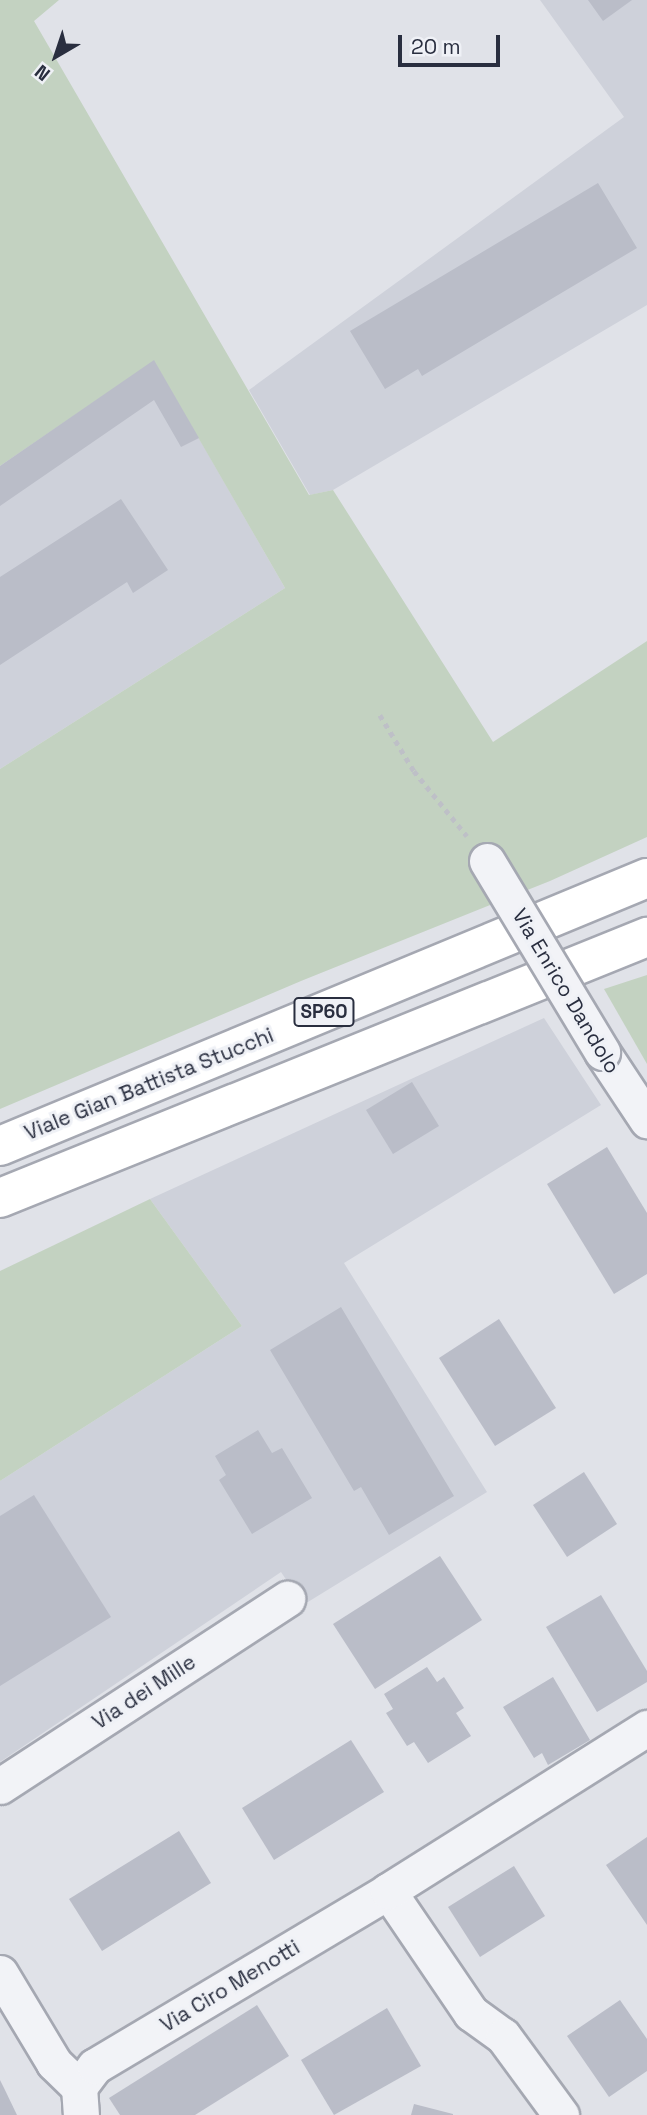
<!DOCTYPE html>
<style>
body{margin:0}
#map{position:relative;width:647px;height:2115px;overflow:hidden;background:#e0e2e8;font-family:"Space Grotesk",sans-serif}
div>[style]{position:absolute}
.built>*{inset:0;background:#ced1da}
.green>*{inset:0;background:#c3d2c1}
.building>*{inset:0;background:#babdc8}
.path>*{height:4.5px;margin-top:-2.25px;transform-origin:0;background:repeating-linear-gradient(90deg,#bec0c7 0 5px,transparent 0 10px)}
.roads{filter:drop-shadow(2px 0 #a5a8b2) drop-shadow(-2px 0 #a5a8b2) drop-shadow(0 2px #a5a8b2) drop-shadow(0 -2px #a5a8b2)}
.minor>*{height:35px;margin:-17.5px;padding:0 17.5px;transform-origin:17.5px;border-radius:17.5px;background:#f2f3f7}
.highway>*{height:38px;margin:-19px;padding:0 19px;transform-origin:19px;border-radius:19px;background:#fff}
.bridges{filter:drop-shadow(2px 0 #a5a8b2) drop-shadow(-2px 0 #a5a8b2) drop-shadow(0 2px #a5a8b2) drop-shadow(0 -2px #a5a8b2)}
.minor-bridge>*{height:35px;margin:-17.5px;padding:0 17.5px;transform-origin:17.5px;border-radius:17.5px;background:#f2f3f7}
span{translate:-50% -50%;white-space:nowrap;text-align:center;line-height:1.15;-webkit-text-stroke:6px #eff1f6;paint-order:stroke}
.shield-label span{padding:2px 5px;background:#eff1f6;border:2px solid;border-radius:5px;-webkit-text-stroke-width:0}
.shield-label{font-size:19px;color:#292e3f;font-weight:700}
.street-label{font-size:21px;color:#292e3f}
.north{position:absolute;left:21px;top:21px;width:70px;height:70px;-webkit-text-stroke:5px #eff1f6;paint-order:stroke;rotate:219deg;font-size:19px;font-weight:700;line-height:28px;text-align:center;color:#292e3f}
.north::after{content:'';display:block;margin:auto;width:24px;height:32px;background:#292e3f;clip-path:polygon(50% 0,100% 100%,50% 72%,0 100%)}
.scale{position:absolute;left:398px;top:35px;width:102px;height:32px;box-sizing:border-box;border:4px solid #292e3f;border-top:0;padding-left:9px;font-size:21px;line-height:24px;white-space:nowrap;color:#292e3f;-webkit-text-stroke:5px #eff1f6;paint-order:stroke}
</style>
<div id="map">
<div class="built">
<i style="clip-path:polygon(540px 0,647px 0,647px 305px,333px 490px,310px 495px,249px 390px,624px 117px)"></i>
<i style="clip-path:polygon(154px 360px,285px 588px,0 769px,0 466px)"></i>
<i style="clip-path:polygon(544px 1018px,601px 1105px,344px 1263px,487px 1492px,303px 1605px,281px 1572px,0 1762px,0 1481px,242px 1326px,150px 1199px)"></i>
</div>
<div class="green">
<i style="clip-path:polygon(0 0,59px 0,34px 21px,309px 495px,333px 490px,493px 742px,647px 641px,647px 837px,550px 881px,301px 981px,0 1109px,0 769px,285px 588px,154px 361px,0 466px)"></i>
<i style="clip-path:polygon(647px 975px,647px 1064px,604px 989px)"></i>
<i style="clip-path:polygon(150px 1199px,242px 1326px,0 1481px,0 1271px)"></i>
</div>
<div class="building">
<i style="clip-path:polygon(588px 0,632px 0,603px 21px)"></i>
<i style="clip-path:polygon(598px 183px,637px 248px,422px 376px,418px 369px,385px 389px,350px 331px)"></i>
<i style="clip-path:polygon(154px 360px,199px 438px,181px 447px,154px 400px,0 506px,0 466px)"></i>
<i style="clip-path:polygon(121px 499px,168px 570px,133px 593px,127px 582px,0 665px,0 577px)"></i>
<i style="clip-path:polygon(412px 1082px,439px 1126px,393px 1154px,366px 1110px)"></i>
<i style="clip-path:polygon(607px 1147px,647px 1213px,647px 1274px,614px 1294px,547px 1184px)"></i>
<i style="clip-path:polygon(341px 1307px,454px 1496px,389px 1535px,361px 1487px,354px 1491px,270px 1350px)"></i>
<i style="clip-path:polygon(499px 1319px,556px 1408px,495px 1446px,439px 1358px)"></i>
<i style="clip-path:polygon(258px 1430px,272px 1453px,282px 1448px,312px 1498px,252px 1534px,219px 1480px,226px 1475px,215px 1456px)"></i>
<i style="clip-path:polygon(584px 1472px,617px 1524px,567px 1557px,533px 1505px)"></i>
<i style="clip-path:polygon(34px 1495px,111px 1617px,0 1686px,0 1516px)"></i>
<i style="clip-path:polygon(440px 1556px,482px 1620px,375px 1689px,333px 1624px)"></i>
<i style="clip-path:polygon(601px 1595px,647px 1671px,647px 1682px,597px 1712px,546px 1627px)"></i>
<i style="clip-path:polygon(427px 1667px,437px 1682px,444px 1677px,464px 1708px,456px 1713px,471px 1736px,428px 1763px,414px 1742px,407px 1746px,386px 1713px,393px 1709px,384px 1694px)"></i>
<i style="clip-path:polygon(553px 1677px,590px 1740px,548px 1765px,542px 1753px,534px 1758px,503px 1707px)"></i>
<i style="clip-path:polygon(351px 1740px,384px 1792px,274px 1860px,242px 1808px)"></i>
<i style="clip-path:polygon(179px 1831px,211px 1883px,102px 1951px,69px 1899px)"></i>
<i style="clip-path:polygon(647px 1837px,647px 1925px,606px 1865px)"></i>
<i style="clip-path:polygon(514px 1866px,545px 1916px,480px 1957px,448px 1907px)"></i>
<i style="clip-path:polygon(620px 2000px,647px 2039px,647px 2071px,609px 2097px,567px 2036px)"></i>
<i style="clip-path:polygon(257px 2005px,289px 2056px,195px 2115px,120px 2115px,109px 2098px)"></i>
<i style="clip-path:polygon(387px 2008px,421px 2066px,334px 2115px,301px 2060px)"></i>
<i style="clip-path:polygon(0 2080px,4px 2088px,17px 2115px,0 2115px)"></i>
<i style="clip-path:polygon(414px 2104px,453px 2114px,453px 2115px,411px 2115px)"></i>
</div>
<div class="path">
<i style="left:380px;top:715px;width:66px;rotate:58.7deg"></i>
<i style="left:414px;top:771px;width:84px;rotate:50.8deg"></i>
</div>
<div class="roads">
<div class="minor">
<i style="left:602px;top:1052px;width:82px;rotate:56.5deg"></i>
<i style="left:0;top:1786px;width:343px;rotate:-33.1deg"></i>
<i style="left:388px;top:1891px;width:148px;rotate:55.8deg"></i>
<i style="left:471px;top:2013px;width:39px;rotate:36deg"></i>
<i style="left:503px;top:2036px;width:98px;rotate:53.7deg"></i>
<i style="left:0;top:1973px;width:105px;rotate:59deg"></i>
<i style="left:54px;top:2063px;width:35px;rotate:44deg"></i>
<i style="left:79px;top:2087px;width:28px;rotate:86deg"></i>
<i style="left:79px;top:2087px;width:26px;rotate:-53deg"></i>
<i style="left:95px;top:2066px;width:341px;rotate:-30.8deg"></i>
<i style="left:388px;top:1891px;width:306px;rotate:-32.2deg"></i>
</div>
<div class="highway">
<i style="left:0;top:1146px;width:700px;rotate:-22.5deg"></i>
<i style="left:0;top:1198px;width:698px;rotate:-21.97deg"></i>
</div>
</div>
<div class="bridges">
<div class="minor-bridge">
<i style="left:487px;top:861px;width:223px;rotate:58.9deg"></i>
</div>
</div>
<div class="shield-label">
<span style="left:324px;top:1012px">SP60</span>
</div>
<div class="street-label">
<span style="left:566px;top:991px;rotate:59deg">Via Enrico Dandolo</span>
<span style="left:149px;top:1084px;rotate:-22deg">Viale Gian Battista Stucchi</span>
<span style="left:144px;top:1692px;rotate:-33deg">Via dei Mille</span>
<span style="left:230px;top:1986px;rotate:-31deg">Via Ciro Menotti</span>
</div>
<div class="north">N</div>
<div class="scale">20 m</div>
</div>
